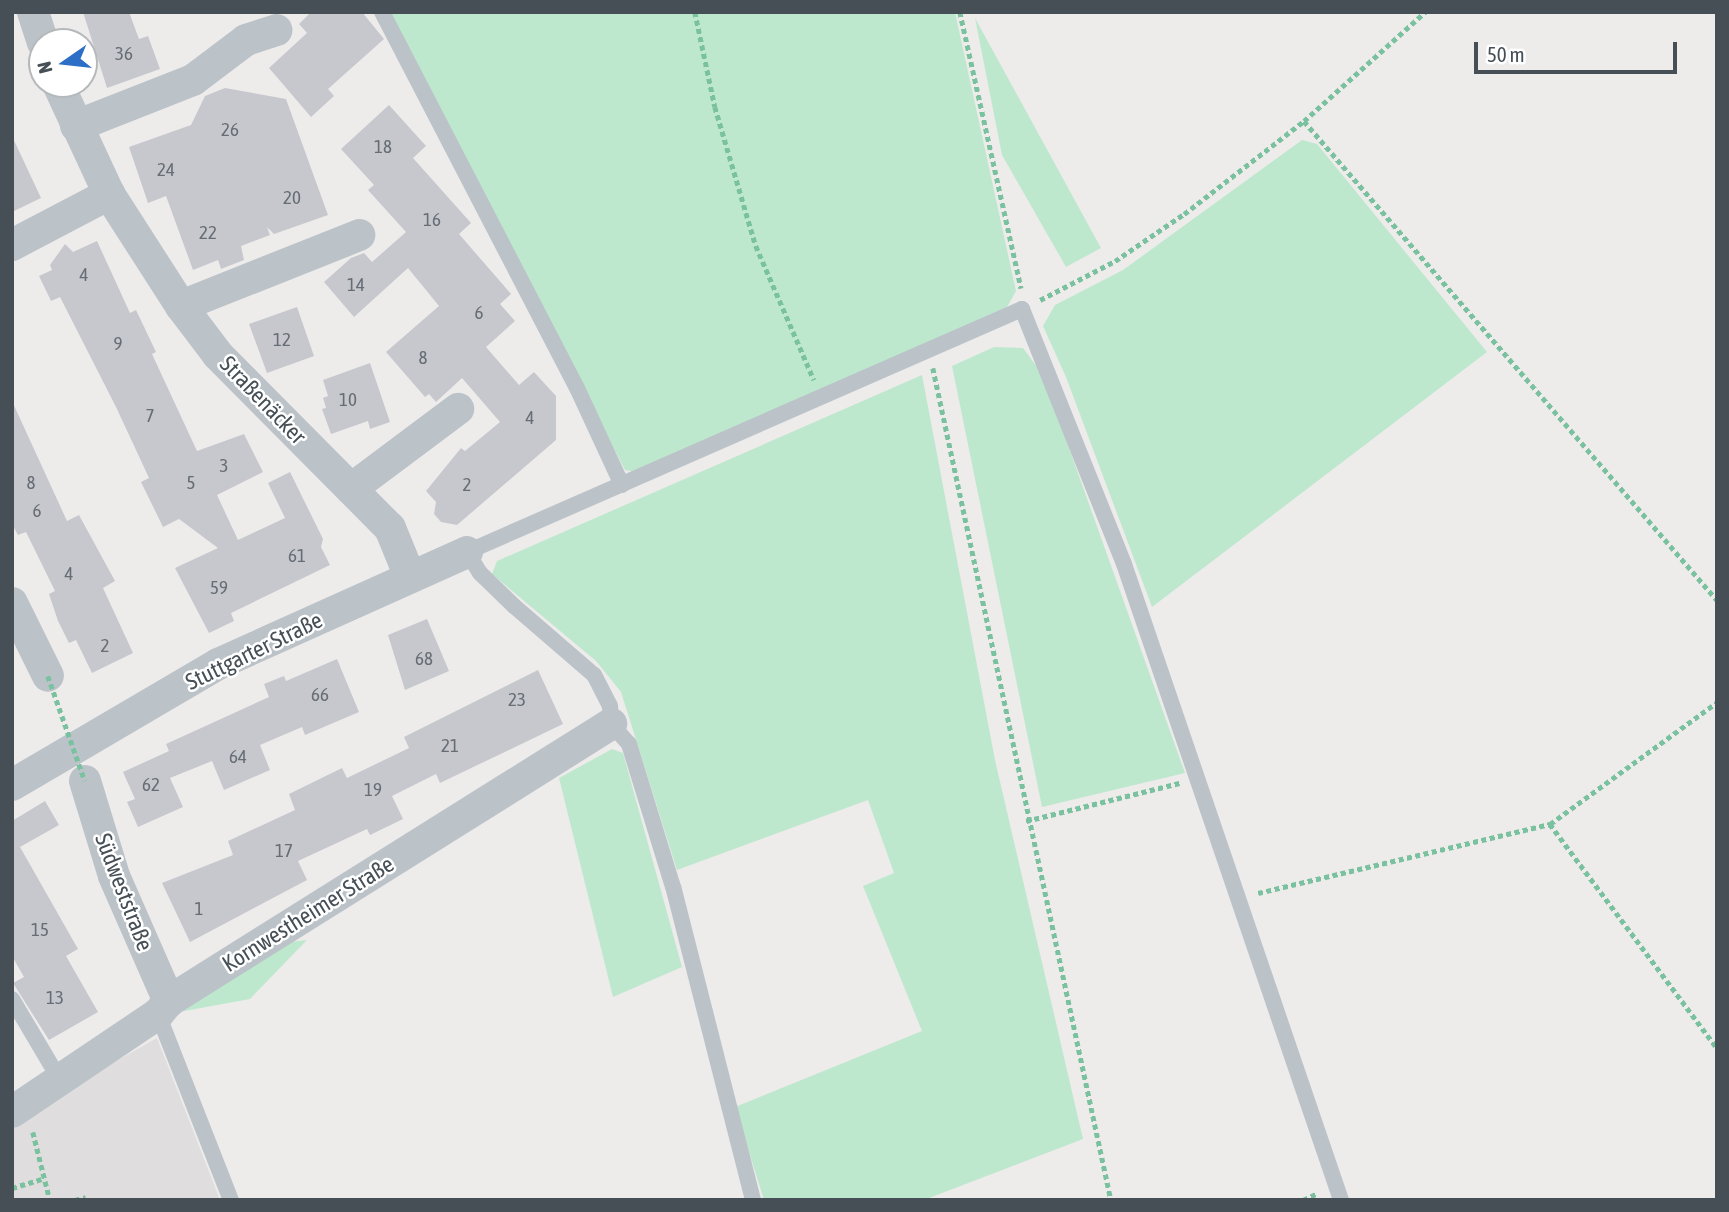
<!DOCTYPE html>
<meta charset="utf-8">
<style>
body{margin:0}
#map{position:relative;width:1729px;height:1212px;overflow:hidden;background:#eeebeb;font-family:"Asap Condensed",sans-serif}
div>[style]{position:absolute}
.education>*{inset:0;background:#dfdddd}
.green>*{inset:0;background:#bee8ce}
.building>*{inset:0;background:#c7c8ce}
.path>*{height:4.5px;margin-top:-2.25px;transform-origin:0;background:repeating-linear-gradient(90deg,#7ac19f 0 5px,transparent 0 8.5px)}
.lane>*{height:16px;margin:-8px;padding:0 8px;transform-origin:8px;border-radius:8px;background:#bbc3c9}
.street>*{height:32px;margin:-16px;padding:0 16px;transform-origin:16px;border-radius:16px;background:#bbc3c9}
.path-bridge>*{height:4.5px;margin-top:-2.25px;transform-origin:0;background:repeating-linear-gradient(90deg,#7ac19f 0 5px,transparent 0 8.5px)}
span{translate:-50% -50%;white-space:nowrap;text-align:center;line-height:1.15;-webkit-text-stroke:5px #fff;paint-order:stroke}
.number-label{font-size:19px;color:#666d74}
.number-label span{-webkit-text-stroke-width:0}
.street-label{font-size:23px;color:#464f56}
.frame{position:absolute;inset:0;border:14px solid #464f56;pointer-events:none}
.north{position:absolute;left:28px;top:28px;width:70px;height:70px;box-sizing:border-box;background:#fff;border:2px solid #b5b9bb;border-radius:50%;rotate:256deg;font-size:19px;font-weight:700;line-height:28px;text-align:center;color:#464f56}
.north::after{content:'';display:block;margin:auto;width:24px;height:32px;background:#2d6fc6;clip-path:polygon(50% 0,100% 100%,50% 72%,0 100%)}
.scale{position:absolute;left:1474px;top:42px;width:203px;height:32px;box-sizing:border-box;border:4px solid #464f56;border-top:0;padding-left:9px;font-size:21px;line-height:24px;white-space:nowrap;color:#464f56;-webkit-text-stroke:5px #fff;paint-order:stroke}
</style>
<div id="map">
<div class="education">
<i style="clip-path:polygon(157px 1038px,220px 1200px,12px 1200px,12px 1120px)"></i>
</div>
<div class="green">
<i style="clip-path:polygon(389px 12px,955px 12px,1016px 291px,1007px 307px,636px 472px,625px 470px)"></i>
<i style="clip-path:polygon(975px 18px,1101px 248px,1066px 267px,1002px 155px)"></i>
<i style="clip-path:polygon(1302px 140px,1317px 144px,1487px 352px,1152px 607px,1066px 377px,1043px 326px,1055px 305px,1123px 270px)"></i>
<i style="clip-path:polygon(994px 347px,1023px 348px,1043px 375px,1185px 773px,1042px 807px,952px 366px)"></i>
<i style="clip-path:polygon(922px 375px,995px 760px,1083px 1139px,924px 1200px,764px 1200px,735px 1107px,922px 1031px,863px 886px,894px 873px,868px 800px,677px 870px,621px 692px,596px 661px,492px 574px,497px 561px)"></i>
<i style="clip-path:polygon(612px 749px,623px 753px,682px 967px,613px 997px,559px 778px)"></i>
<i style="clip-path:polygon(307px 940px,250px 999px,179px 1012px,290px 942px)"></i>
</div>
<div class="building">
<i style="clip-path:polygon(83px 12px,129px 12px,139px 39px,148px 36px,160px 69px,107px 88px)"></i>
<i style="clip-path:polygon(311px 12px,362px 12px,384px 39px,328px 89px,334px 96px,311px 117px,269px 68px,307px 33px,299px 24px)"></i>
<i style="clip-path:polygon(225px 88px,286px 99px,328px 215px,274px 234px,267px 227px,270px 235px,241px 246px,244px 260px,221px 269px,218px 260px,193px 270px,166px 196px,148px 203px,129px 147px,191px 125px,205px 96px)"></i>
<i style="clip-path:polygon(389px 105px,426px 146px,413px 158px,471px 223px,459px 234px,511px 294px,500px 304px,515px 321px,486px 347px,519px 385px,534px 372px,556px 396px,556px 440px,457px 525px,441px 522px,434px 514px,436px 502px,426px 491px,461px 448px,465px 451px,500px 422px,462px 378px,436px 402px,429px 394px,425px 397px,386px 352px,439px 306px,408px 268px,354px 317px,324px 282px,351px 258px,364px 253px,372px 262px,406px 232px,368px 190px,374px 185px,341px 149px)"></i>
<i style="clip-path:polygon(12px 136px,41px 198px,12px 212px)"></i>
<i style="clip-path:polygon(97px 241px,130px 313px,136px 310px,156px 352px,152px 354px,197px 451px,244px 434px,263px 472px,217px 495px,238px 540px,285px 518px,268px 483px,290px 472px,323px 539px,321px 547px,330px 565px,231px 613px,234px 621px,209px 633px,175px 568px,218px 548px,179px 519px,163px 527px,141px 482px,149px 478px,116px 407px,60px 297px,51px 301px,39px 276px,52px 270px,50px 265px,65px 244px,73px 252px)"></i>
<i style="clip-path:polygon(297px 307px,314px 356px,267px 373px,249px 324px)"></i>
<i style="clip-path:polygon(370px 363px,390px 422px,370px 429px,368px 421px,331px 434px,322px 409px,326px 408px,323px 398px,328px 396px,323px 380px)"></i>
<i style="clip-path:polygon(12px 401px,67px 521px,79px 515px,115px 581px,103px 588px,133px 653px,92px 673px,76px 640px,69px 643px,58px 621px,49px 594px,55px 591px,26px 532px,18px 535px,12px 524px)"></i>
<i style="clip-path:polygon(427px 619px,449px 671px,405px 690px,388px 635px)"></i>
<i style="clip-path:polygon(337px 659px,359px 712px,305px 735px,302px 727px,260px 745px,270px 770px,224px 790px,212px 761px,170px 778px,183px 807px,138px 827px,127px 802px,135px 799px,123px 772px,169px 751px,166px 744px,269px 697px,264px 684px,284px 676px,286px 681px)"></i>
<i style="clip-path:polygon(538px 670px,563px 724px,440px 783px,436px 774px,392px 796px,403px 819px,370px 835px,367px 829px,298px 861px,307px 880px,190px 942px,162px 883px,233px 855px,228px 841px,295px 810px,289px 794px,342px 768px,347px 778px,409px 748px,404px 737px)"></i>
<i style="clip-path:polygon(45px 801px,59px 825px,20px 847px,78px 949px,66px 956px,98px 1012px,49px 1040px,13px 983px,24px 977px,12px 956px,12px 821px)"></i>
</div>
<div class="path">
<i style="left:695px;top:12px;width:97px;rotate:78.1deg"></i>
<i style="left:715px;top:107px;width:145px;rotate:73.6deg"></i>
<i style="left:756px;top:246px;width:146px;rotate:66.6deg"></i>
<i style="left:960px;top:12px;width:283px;rotate:77.5deg"></i>
<i style="left:1304px;top:121px;width:632px;rotate:49.23deg"></i>
<i style="left:1040px;top:300px;width:85px;rotate:-27.5deg"></i>
<i style="left:1115px;top:261px;width:83px;rotate:-34.3deg"></i>
<i style="left:1184px;top:214px;width:152px;rotate:-37.8deg"></i>
<i style="left:1304px;top:121px;width:163px;rotate:-42deg"></i>
<i style="left:933px;top:368px;width:851px;rotate:77.92deg"></i>
<i style="left:1026px;top:821px;width:158px;rotate:-13.9deg"></i>
<i style="left:1550px;top:824px;width:279px;rotate:53.3deg"></i>
<i style="left:1258px;top:893px;width:300px;rotate:-13.3deg"></i>
<i style="left:1550px;top:824px;width:207px;rotate:-36.1deg"></i>
<i style="left:33px;top:1132px;width:70px;rotate:76deg"></i>
<i style="left:12px;top:1188px;width:34px;rotate:-17deg"></i>
<i style="left:75px;top:1200px;width:11px;rotate:-15deg"></i>
<i style="left:1303px;top:1200px;width:14px;rotate:-25deg"></i>
</div>
<div class="lane">
<i style="left:382px;top:12px;width:424px;rotate:62.6deg"></i>
<i style="left:577px;top:388px;width:107px;rotate:65.1deg"></i>
<i style="left:12px;top:999px;width:96px;rotate:59.4deg"></i>
<i style="left:158px;top:1014px;width:200px;rotate:68.6deg"></i>
<i style="left:753px;top:1200px;width:323px;rotate:-104.3deg"></i>
<i style="left:673px;top:887px;width:150px;rotate:-107.1deg"></i>
<i style="left:629px;top:744px;width:27px;rotate:-132deg"></i>
<i style="left:611px;top:724px;width:18px;rotate:-93deg"></i>
<i style="left:610px;top:706px;width:35px;rotate:-117deg"></i>
<i style="left:594px;top:675px;width:106px;rotate:-139.2deg"></i>
<i style="left:514px;top:606px;width:47px;rotate:-135.9deg"></i>
<i style="left:480px;top:573px;width:25px;rotate:-122deg"></i>
<i style="left:467px;top:552px;width:606px;rotate:-23.65deg"></i>
<i style="left:1022px;top:309px;width:275px;rotate:68.2deg"></i>
<i style="left:1124px;top:564px;width:672px;rotate:71.16deg"></i>
</div>
<div class="street">
<i style="left:33px;top:12px;width:32px;rotate:72deg"></i>
<i style="left:58px;top:84px;width:121px;rotate:65.1deg"></i>
<i style="left:109px;top:194px;width:133px;rotate:57.3deg"></i>
<i style="left:181px;top:306px;width:61px;rotate:52.9deg"></i>
<i style="left:218px;top:355px;width:244px;rotate:45.2deg"></i>
<i style="left:390px;top:528px;width:53px;rotate:67.8deg"></i>
<i style="left:76px;top:126px;width:126px;rotate:-21.5deg"></i>
<i style="left:193px;top:80px;width:66px;rotate:-37deg"></i>
<i style="left:246px;top:40px;width:32px;rotate:-18deg"></i>
<i style="left:12px;top:245px;width:110px;rotate:-27.7deg"></i>
<i style="left:181px;top:306px;width:192px;rotate:-21.7deg"></i>
<i style="left:351px;top:489px;width:134px;rotate:-36.8deg"></i>
<i style="left:12px;top:603px;width:81px;rotate:63.7deg"></i>
<i style="left:85px;top:781px;width:99px;rotate:73deg"></i>
<i style="left:114px;top:876px;width:137px;rotate:66.3deg"></i>
<i style="left:12px;top:785px;width:239px;rotate:-30.4deg"></i>
<i style="left:218px;top:664px;width:273px;rotate:-24.2deg"></i>
<i style="left:12px;top:1112px;width:176px;rotate:-33.9deg"></i>
<i style="left:158px;top:1014px;width:17px;rotate:-50deg"></i>
<i style="left:169px;top:1001px;width:522px;rotate:-32.08deg"></i>
</div>
<div class="path-bridge">
<i style="left:48px;top:676px;width:111px;rotate:70.6deg"></i>
</div>
<div class="number-label">
<span style="left:124px;top:54px">36</span>
<span style="left:230px;top:130px">26</span>
<span style="left:383px;top:147px">18</span>
<span style="left:166px;top:170px">24</span>
<span style="left:292px;top:198px">20</span>
<span style="left:432px;top:220px">16</span>
<span style="left:208px;top:233px">22</span>
<span style="left:84px;top:275px">4</span>
<span style="left:356px;top:285px">14</span>
<span style="left:479px;top:313px">6</span>
<span style="left:282px;top:340px">12</span>
<span style="left:118px;top:344px">9</span>
<span style="left:423px;top:358px">8</span>
<span style="left:348px;top:400px">10</span>
<span style="left:150px;top:416px">7</span>
<span style="left:530px;top:418px">4</span>
<span style="left:224px;top:466px">3</span>
<span style="left:31px;top:483px">8</span>
<span style="left:191px;top:483px">5</span>
<span style="left:467px;top:485px">2</span>
<span style="left:37px;top:511px">6</span>
<span style="left:297px;top:556px">61</span>
<span style="left:69px;top:574px">4</span>
<span style="left:219px;top:588px">59</span>
<span style="left:105px;top:646px">2</span>
<span style="left:424px;top:659px">68</span>
<span style="left:320px;top:695px">66</span>
<span style="left:517px;top:700px">23</span>
<span style="left:450px;top:746px">21</span>
<span style="left:238px;top:757px">64</span>
<span style="left:151px;top:785px">62</span>
<span style="left:373px;top:790px">19</span>
<span style="left:284px;top:851px">17</span>
<span style="left:199px;top:909px">1</span>
<span style="left:40px;top:930px">15</span>
<span style="left:55px;top:998px">13</span>
</div>
<div class="street-label">
<span style="left:263px;top:400px;rotate:46deg">Straßenäcker</span>
<span style="left:254px;top:651px;rotate:-26deg">Stuttgarter Straße</span>
<span style="left:124px;top:892px;rotate:69deg">Südweststraße</span>
<span style="left:308px;top:914px;rotate:-32deg">Kornwestheimer Straße</span>
</div>
<div class="frame"></div>
<div class="north">N</div>
<div class="scale">50 m</div>
</div>
